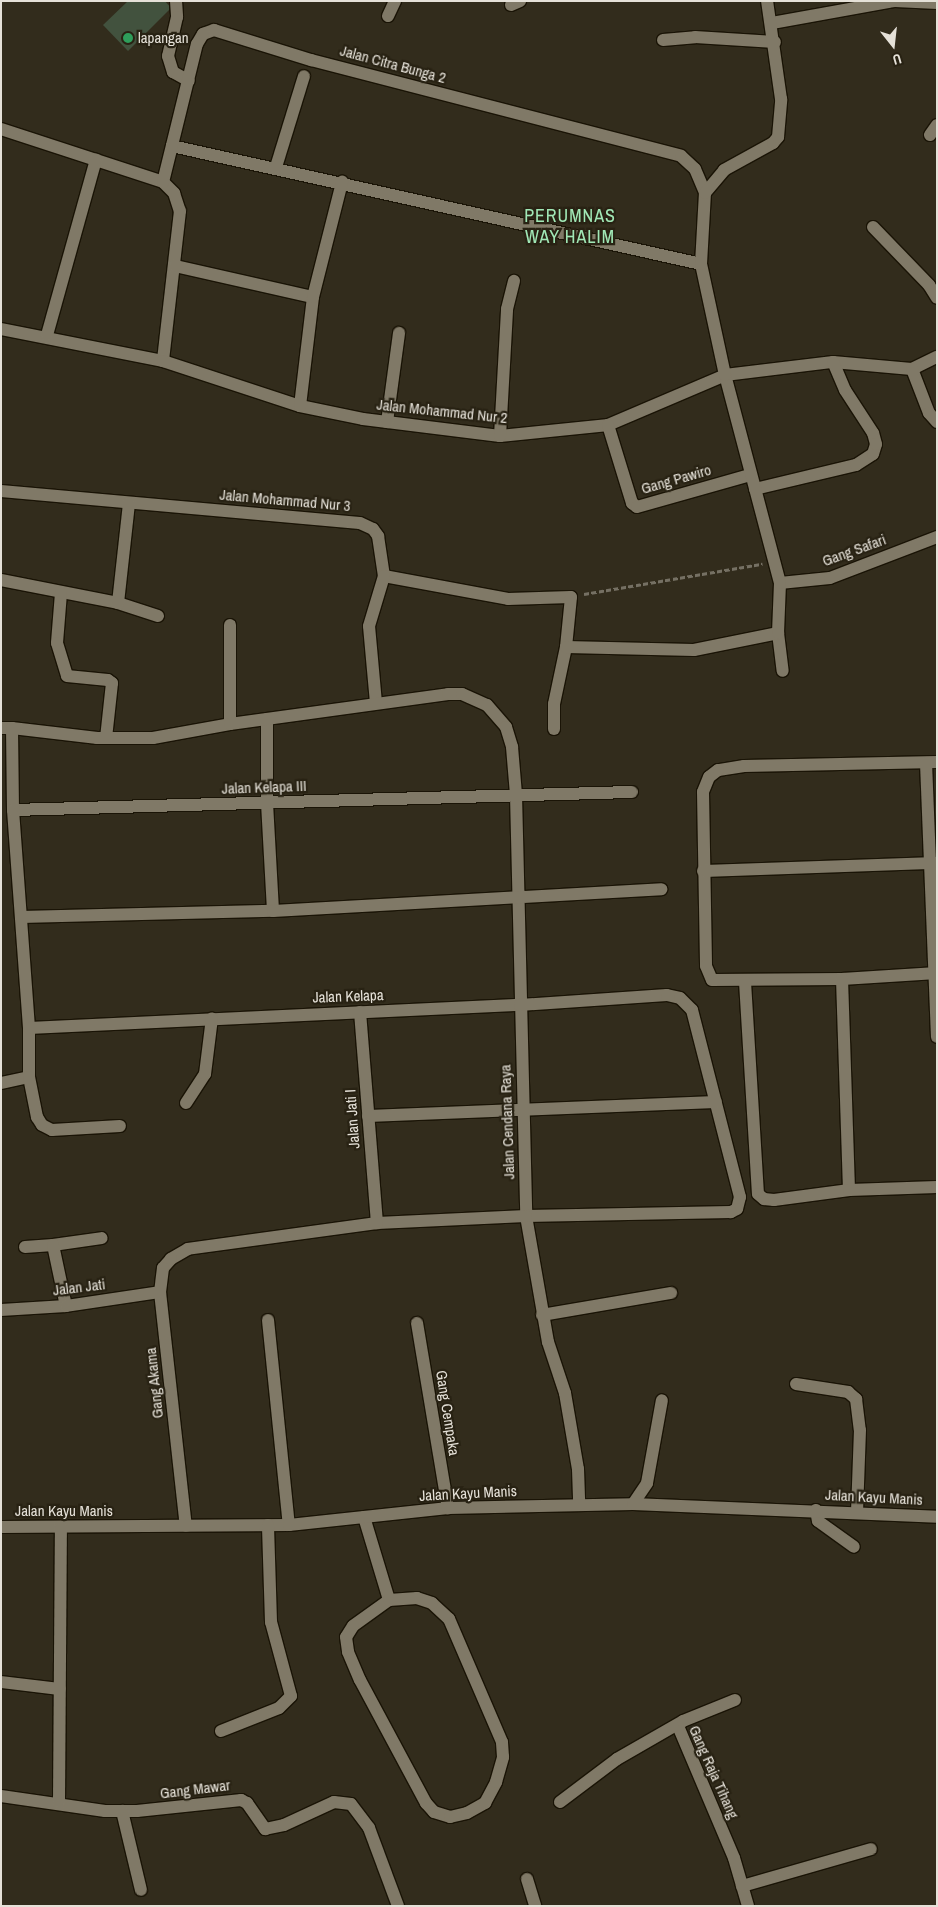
<!DOCTYPE html>
<style>
body{margin:0}
#map{position:relative;width:938px;height:1907px;overflow:hidden;background:#322c1c;font-family:"Archivo Narrow",sans-serif}
div>[style]{position:absolute}
.green>*{inset:0;background:#42523e}
.path>*{height:3px;margin-top:-1.5px;transform-origin:0;background:repeating-linear-gradient(90deg,#757063 0 5px,transparent 0 7.5px)}
.roads{filter:drop-shadow(1px 0 #1a1406) drop-shadow(-1px 0 #1a1406) drop-shadow(0 1px #1a1406) drop-shadow(0 -1px #1a1406)}
.minor>*{height:12px;margin:-6px;padding:0 6px;transform-origin:6px;border-radius:6px;background:#807967}
.dots>*{width:14px;height:14px;translate:-50% -50%;box-sizing:border-box;border:2px solid #282213;border-radius:50%}
span{translate:-50% -50%;white-space:nowrap;text-align:center;line-height:1.15;-webkit-text-stroke:4.5px #282213;paint-order:stroke}
.poi-label{font-size:15px;color:#e5e1d8}
.left{translate:0 -50%;text-align:left}
.street-label{font-size:15px;color:#e5e1d8}
.quarter-label{font-size:18px;color:#a1e8b6;letter-spacing:1px}
.frame{position:absolute;inset:0;border:2px solid #e5e1d8;pointer-events:none}
.north{position:absolute;left:868px;top:20px;width:50px;height:50px;-webkit-text-stroke:4px #282213;paint-order:stroke;rotate:164deg;font-size:14px;font-weight:700;line-height:20px;text-align:center;color:#e5e1d8}
.north::after{content:'';display:block;margin:auto;width:18px;height:22px;background:#e5e1d8;clip-path:polygon(50% 0,100% 100%,50% 72%,0 100%)}
</style>
<div id="map">
<div class="green">
<i style="clip-path:polygon(128px 1px,165px 1px,171px 8px,128px 51px,103px 25px)"></i>
</div>
<div class="path">
<i style="left:584px;top:594px;width:181px;rotate:-9.6deg"></i>
</div>
<div class="roads">
<div class="minor">
<i style="left:176px;top:1px;width:16px;rotate:86deg"></i>
<i style="left:177px;top:17px;width:40px;rotate:103deg"></i>
<i style="left:168px;top:56px;width:17px;rotate:73deg"></i>
<i style="left:173px;top:72px;width:18px;rotate:29deg"></i>
<i style="left:895px;top:1px;width:42px;rotate:2.7deg"></i>
<i style="left:511px;top:5px;width:10px;rotate:-24deg"></i>
<i style="left:388px;top:16px;width:17px;rotate:-65deg"></i>
<i style="left:772px;top:23px;width:124px;rotate:-10.2deg"></i>
<i style="left:663px;top:40px;width:32px;rotate:-5deg"></i>
<i style="left:695px;top:37px;width:80px;rotate:3.6deg"></i>
<i style="left:1px;top:129px;width:170px;rotate:18.1deg"></i>
<i style="left:163px;top:182px;width:16px;rotate:45deg"></i>
<i style="left:174px;top:193px;width:19px;rotate:72deg"></i>
<i style="left:180px;top:211px;width:151px;rotate:96.5deg"></i>
<i style="left:930px;top:135px;width:12px;rotate:-55deg"></i>
<i style="left:172px;top:146px;width:542px;rotate:12.57deg"></i>
<i style="left:276px;top:167px;width:95px;rotate:-72.9deg"></i>
<i style="left:163px;top:182px;width:142px;rotate:-76.2deg"></i>
<i style="left:197px;top:44px;width:12px;rotate:-59deg"></i>
<i style="left:203px;top:34px;width:12px;rotate:-20deg"></i>
<i style="left:214px;top:30px;width:102px;rotate:17.2deg"></i>
<i style="left:311px;top:60px;width:382px;rotate:14.5deg"></i>
<i style="left:681px;top:156px;width:19px;rotate:43deg"></i>
<i style="left:695px;top:169px;width:26px;rotate:67deg"></i>
<i style="left:873px;top:227px;width:81px;rotate:46deg"></i>
<i style="left:929px;top:285px;width:15px;rotate:58deg"></i>
<i style="left:175px;top:266px;width:141px;rotate:12.7deg"></i>
<i style="left:1px;top:329px;width:165px;rotate:11.2deg"></i>
<i style="left:163px;top:361px;width:144px;rotate:18.2deg"></i>
<i style="left:300px;top:406px;width:64px;rotate:11.7deg"></i>
<i style="left:363px;top:419px;width:138px;rotate:7.1deg"></i>
<i style="left:500px;top:436px;width:109px;rotate:-5.8deg"></i>
<i style="left:608px;top:425px;width:127px;rotate:-23.1deg"></i>
<i style="left:725px;top:375px;width:109px;rotate:-6.9deg"></i>
<i style="left:833px;top:362px;width:79px;rotate:5.1deg"></i>
<i style="left:912px;top:369px;width:28px;rotate:-26deg"></i>
<i style="left:47px;top:335px;width:182px;rotate:-74.4deg"></i>
<i style="left:912px;top:369px;width:47px;rotate:68.9deg"></i>
<i style="left:929px;top:413px;width:12px;rotate:48deg"></i>
<i style="left:300px;top:406px;width:110px;rotate:-83.2deg"></i>
<i style="left:313px;top:297px;width:119px;rotate:-75.8deg"></i>
<i style="left:387px;top:422px;width:90px;rotate:-82.3deg"></i>
<i style="left:608px;top:425px;width:82px;rotate:72.9deg"></i>
<i style="left:632px;top:503px;width:6px;rotate:39deg"></i>
<i style="left:637px;top:507px;width:117px;rotate:-15.8deg"></i>
<i style="left:500px;top:436px;width:127px;rotate:-86.8deg"></i>
<i style="left:507px;top:309px;width:29px;rotate:-76deg"></i>
<i style="left:755px;top:489px;width:104px;rotate:-13.4deg"></i>
<i style="left:856px;top:465px;width:20px;rotate:-33deg"></i>
<i style="left:873px;top:454px;width:10px;rotate:-73deg"></i>
<i style="left:876px;top:444px;width:11px;rotate:-105deg"></i>
<i style="left:873px;top:433px;width:51px;rotate:-123.1deg"></i>
<i style="left:845px;top:390px;width:30px;rotate:-113deg"></i>
<i style="left:1px;top:491px;width:360px;rotate:5.1deg"></i>
<i style="left:360px;top:523px;width:14px;rotate:25deg"></i>
<i style="left:373px;top:529px;width:9px;rotate:54deg"></i>
<i style="left:378px;top:536px;width:40px;rotate:81.5deg"></i>
<i style="left:384px;top:576px;width:126px;rotate:10.5deg"></i>
<i style="left:508px;top:599px;width:63px;rotate:-1.8deg"></i>
<i style="left:571px;top:597px;width:50px;rotate:95.7deg"></i>
<i style="left:566px;top:647px;width:58px;rotate:101.9deg"></i>
<i style="left:554px;top:704px;width:25px;rotate:90deg"></i>
<i style="left:1px;top:580px;width:119px;rotate:11.1deg"></i>
<i style="left:118px;top:603px;width:42px;rotate:18deg"></i>
<i style="left:780px;top:583px;width:50px;rotate:-5.7deg"></i>
<i style="left:830px;top:578px;width:115px;rotate:-21deg"></i>
<i style="left:61px;top:593px;width:50px;rotate:94.6deg"></i>
<i style="left:57px;top:643px;width:34px;rotate:73deg"></i>
<i style="left:67px;top:676px;width:41px;rotate:5.6deg"></i>
<i style="left:108px;top:680px;width:5px;rotate:37deg"></i>
<i style="left:112px;top:683px;width:55px;rotate:96.2deg"></i>
<i style="left:118px;top:603px;width:100px;rotate:-83.7deg"></i>
<i style="left:778px;top:633px;width:38px;rotate:83deg"></i>
<i style="left:566px;top:647px;width:128px;rotate:1.3deg"></i>
<i style="left:694px;top:650px;width:86px;rotate:-11.4deg"></i>
<i style="left:778px;top:633px;width:50px;rotate:-87.7deg"></i>
<i style="left:780px;top:583px;width:215px;rotate:-104.8deg"></i>
<i style="left:725px;top:375px;width:114px;rotate:-102.2deg"></i>
<i style="left:701px;top:264px;width:71px;rotate:-86.8deg"></i>
<i style="left:705px;top:193px;width:30px;rotate:-50deg"></i>
<i style="left:724px;top:170px;width:56px;rotate:-28.9deg"></i>
<i style="left:773px;top:143px;width:8px;rotate:-50deg"></i>
<i style="left:778px;top:137px;width:38px;rotate:-85deg"></i>
<i style="left:781px;top:99px;width:99px;rotate:-98.1deg"></i>
<i style="left:376px;top:703px;width:77px;rotate:-95.2deg"></i>
<i style="left:369px;top:626px;width:52px;rotate:-73.3deg"></i>
<i style="left:267px;top:719px;width:84px;rotate:90deg"></i>
<i style="left:267px;top:803px;width:108px;rotate:86.8deg"></i>
<i style="left:230px;top:724px;width:99px;rotate:-90deg"></i>
<i style="left:1px;top:728px;width:11px"></i>
<i style="left:12px;top:728px;width:82px;rotate:89.3deg"></i>
<i style="left:13px;top:810px;width:219px;rotate:85.8deg"></i>
<i style="left:29px;top:1028px;width:49px;rotate:90deg"></i>
<i style="left:29px;top:1077px;width:29px;rotate:168deg"></i>
<i style="left:12px;top:728px;width:86px;rotate:6.7deg"></i>
<i style="left:97px;top:738px;width:56px"></i>
<i style="left:153px;top:738px;width:78px;rotate:-10.3deg"></i>
<i style="left:230px;top:724px;width:220px;rotate:-7.8deg"></i>
<i style="left:448px;top:694px;width:14px"></i>
<i style="left:462px;top:694px;width:27px;rotate:24deg"></i>
<i style="left:487px;top:705px;width:29px;rotate:49deg"></i>
<i style="left:506px;top:727px;width:21px;rotate:73deg"></i>
<i style="left:512px;top:747px;width:48px;rotate:85.2deg"></i>
<i style="left:516px;top:795px;width:421px;rotate:88.6deg"></i>
<i style="left:526px;top:1216px;width:128px;rotate:80.1deg"></i>
<i style="left:548px;top:1342px;width:54px;rotate:71.6deg"></i>
<i style="left:565px;top:1393px;width:77px;rotate:80.3deg"></i>
<i style="left:578px;top:1469px;width:36px;rotate:88deg"></i>
<i style="left:937px;top:762px;width:193px;rotate:178.8deg"></i>
<i style="left:744px;top:766px;width:26px;rotate:171deg"></i>
<i style="left:718px;top:770px;width:11px;rotate:142deg"></i>
<i style="left:709px;top:777px;width:16px;rotate:112deg"></i>
<i style="left:703px;top:792px;width:174px;rotate:89deg"></i>
<i style="left:706px;top:966px;width:15px;rotate:67deg"></i>
<i style="left:712px;top:980px;width:130px;rotate:-0.4deg"></i>
<i style="left:842px;top:979px;width:95px;rotate:-3.6deg"></i>
<i style="left:926px;top:763px;width:274px;rotate:87.7deg"></i>
<i style="left:13px;top:810px;width:619px;rotate:-1.67deg"></i>
<i style="left:703px;top:871px;width:234px;rotate:-2deg"></i>
<i style="left:21px;top:917px;width:252px;rotate:-1.4deg"></i>
<i style="left:273px;top:911px;width:389px;rotate:-3.2deg"></i>
<i style="left:842px;top:979px;width:211px;rotate:88.1deg"></i>
<i style="left:745px;top:982px;width:212px;rotate:86.5deg"></i>
<i style="left:758px;top:1194px;width:8px;rotate:40deg"></i>
<i style="left:764px;top:1199px;width:10px;rotate:6deg"></i>
<i style="left:774px;top:1200px;width:76px;rotate:-7.6deg"></i>
<i style="left:849px;top:1190px;width:88px;rotate:-2deg"></i>
<i style="left:360px;top:1012px;width:212px;rotate:85.4deg"></i>
<i style="left:29px;top:1028px;width:492px;rotate:-2.7deg"></i>
<i style="left:520px;top:1005px;width:147px;rotate:-3.9deg"></i>
<i style="left:667px;top:995px;width:13px;rotate:13deg"></i>
<i style="left:680px;top:998px;width:17px;rotate:45deg"></i>
<i style="left:692px;top:1010px;width:193px;rotate:75.6deg"></i>
<i style="left:740px;top:1197px;width:12px;rotate:104deg"></i>
<i style="left:737px;top:1209px;width:7px;rotate:153deg"></i>
<i style="left:731px;top:1212px;width:205px;rotate:178.9deg"></i>
<i style="left:526px;top:1216px;width:149px;rotate:177.3deg"></i>
<i style="left:377px;top:1223px;width:191px;rotate:172.2deg"></i>
<i style="left:188px;top:1249px;width:20px;rotate:150deg"></i>
<i style="left:171px;top:1259px;width:12px;rotate:132deg"></i>
<i style="left:163px;top:1268px;width:24px;rotate:97deg"></i>
<i style="left:160px;top:1292px;width:235px;rotate:83.7deg"></i>
<i style="left:29px;top:1077px;width:41px;rotate:78.7deg"></i>
<i style="left:37px;top:1117px;width:9px;rotate:58deg"></i>
<i style="left:42px;top:1125px;width:11px;rotate:27deg"></i>
<i style="left:52px;top:1130px;width:68px;rotate:-3.4deg"></i>
<i style="left:186px;top:1103px;width:35px;rotate:-57deg"></i>
<i style="left:205px;top:1074px;width:56px;rotate:-82.9deg"></i>
<i style="left:368px;top:1116px;width:348px;rotate:-2.3deg"></i>
<i style="left:53px;top:1245px;width:49px;rotate:-8.1deg"></i>
<i style="left:25px;top:1247px;width:28px;rotate:-4deg"></i>
<i style="left:53px;top:1245px;width:62px;rotate:78deg"></i>
<i style="left:1px;top:1310px;width:65px;rotate:-3.5deg"></i>
<i style="left:66px;top:1306px;width:95px;rotate:-8.5deg"></i>
<i style="left:542px;top:1315px;width:131px;rotate:-9.7deg"></i>
<i style="left:268px;top:1320px;width:206px;rotate:84.2deg"></i>
<i style="left:417px;top:1323px;width:188px;rotate:80.5deg"></i>
<i style="left:796px;top:1384px;width:53px;rotate:8.7deg"></i>
<i style="left:848px;top:1392px;width:11px;rotate:41deg"></i>
<i style="left:856px;top:1399px;width:31px;rotate:83deg"></i>
<i style="left:860px;top:1430px;width:82px;rotate:92.1deg"></i>
<i style="left:633px;top:1504px;width:25px;rotate:-56deg"></i>
<i style="left:647px;top:1483px;width:84px;rotate:-79.8deg"></i>
<i style="left:816px;top:1510px;width:11px;rotate:80deg"></i>
<i style="left:818px;top:1521px;width:44px;rotate:35.8deg"></i>
<i style="left:364px;top:1517px;width:87px;rotate:73.2deg"></i>
<i style="left:389px;top:1600px;width:44px;rotate:144.2deg"></i>
<i style="left:353px;top:1626px;width:13px;rotate:122deg"></i>
<i style="left:346px;top:1637px;width:15px;rotate:82deg"></i>
<i style="left:348px;top:1652px;width:30px;rotate:67deg"></i>
<i style="left:360px;top:1680px;width:140px;rotate:61.8deg"></i>
<i style="left:426px;top:1803px;width:12px;rotate:48deg"></i>
<i style="left:434px;top:1812px;width:17px;rotate:17deg"></i>
<i style="left:450px;top:1817px;width:17px;rotate:-13deg"></i>
<i style="left:467px;top:1813px;width:21px;rotate:-29deg"></i>
<i style="left:485px;top:1803px;width:24px;rotate:-62deg"></i>
<i style="left:496px;top:1782px;width:26px;rotate:-74deg"></i>
<i style="left:503px;top:1757px;width:15px;rotate:-94deg"></i>
<i style="left:502px;top:1742px;width:134px;rotate:-113.3deg"></i>
<i style="left:449px;top:1619px;width:23px;rotate:-137deg"></i>
<i style="left:432px;top:1603px;width:16px;rotate:-162deg"></i>
<i style="left:417px;top:1598px;width:28px;rotate:176deg"></i>
<i style="left:1px;top:1527px;width:288px;rotate:-0.4deg"></i>
<i style="left:289px;top:1525px;width:160px;rotate:-6.1deg"></i>
<i style="left:448px;top:1508px;width:185px;rotate:-1.2deg"></i>
<i style="left:633px;top:1504px;width:304px;rotate:2.4deg"></i>
<i style="left:1px;top:1682px;width:59px;rotate:6.8deg"></i>
<i style="left:678px;top:1726px;width:143px;rotate:67deg"></i>
<i style="left:734px;top:1858px;width:50px;rotate:73.7deg"></i>
<i style="left:221px;top:1731px;width:62px;rotate:-21.6deg"></i>
<i style="left:279px;top:1708px;width:17px;rotate:-45deg"></i>
<i style="left:291px;top:1696px;width:77px;rotate:-105.1deg"></i>
<i style="left:271px;top:1622px;width:97px;rotate:-91.8deg"></i>
<i style="left:1px;top:1796px;width:105px;rotate:8.2deg"></i>
<i style="left:105px;top:1811px;width:32px"></i>
<i style="left:137px;top:1811px;width:105px;rotate:-6deg"></i>
<i style="left:241px;top:1800px;width:7px;rotate:27deg"></i>
<i style="left:247px;top:1803px;width:32px;rotate:55deg"></i>
<i style="left:265px;top:1829px;width:19px;rotate:-12deg"></i>
<i style="left:284px;top:1825px;width:55px;rotate:-24.7deg"></i>
<i style="left:334px;top:1802px;width:17px;rotate:7deg"></i>
<i style="left:351px;top:1804px;width:30px;rotate:53deg"></i>
<i style="left:369px;top:1828px;width:83px;rotate:69.6deg"></i>
<i style="left:59px;top:1802px;width:275px;rotate:-89.6deg"></i>
<i style="left:560px;top:1802px;width:71px;rotate:-37deg"></i>
<i style="left:617px;top:1759px;width:76px;rotate:-29.9deg"></i>
<i style="left:683px;top:1721px;width:56px;rotate:-22deg"></i>
<i style="left:122px;top:1811px;width:81px;rotate:76.5deg"></i>
<i style="left:527px;top:1879px;width:28px;rotate:73deg"></i>
<i style="left:742px;top:1886px;width:134px;rotate:-16deg"></i>
</div>
</div>
<div class="dots">
<i style="left:128px;top:38px;background:#2e9e5b"></i>
</div>
<div class="poi-label">
<span class="left" style="left:138px;top:38px">lapangan</span>
</div>
<div class="street-label">
<span style="left:393px;top:64px;rotate:15deg">Jalan Citra Bunga 2</span>
<span style="left:442px;top:411px;rotate:6deg">Jalan Mohammad Nur 2</span>
<span style="left:676px;top:479px;rotate:-16deg">Gang Pawiro</span>
<span style="left:285px;top:500px;rotate:5deg">Jalan Mohammad Nur 3</span>
<span style="left:854px;top:550px;rotate:-20deg">Gang Safari</span>
<span style="left:264px;top:787px;rotate:-2deg">Jalan Kelapa III</span>
<span style="left:348px;top:996px;rotate:-2deg">Jalan Kelapa</span>
<span style="left:352px;top:1119px;rotate:-94deg">Jalan Jati I</span>
<span style="left:507px;top:1122px;rotate:-92deg">Jalan Cendana Raya</span>
<span style="left:79px;top:1287px;rotate:-7deg">Jalan Jati</span>
<span style="left:154px;top:1383px;rotate:-96deg">Gang Akama</span>
<span style="left:448px;top:1413px;rotate:81deg">Gang Cempaka</span>
<span style="left:468px;top:1493px;rotate:-3deg">Jalan Kayu Manis</span>
<span style="left:874px;top:1497px;rotate:3deg">Jalan Kayu Manis</span>
<span style="left:64px;top:1511px">Jalan Kayu Manis</span>
<span style="left:714px;top:1772px;rotate:66deg">Gang Raja Tihang</span>
<span style="left:195px;top:1789px;rotate:-7deg">Gang Mawar</span>
</div>
<div class="quarter-label">
<span style="left:570px;top:227px">PERUMNAS<br>WAY HALIM</span>
</div>
<div class="frame"></div>
<div class="north">U</div>
</div>
